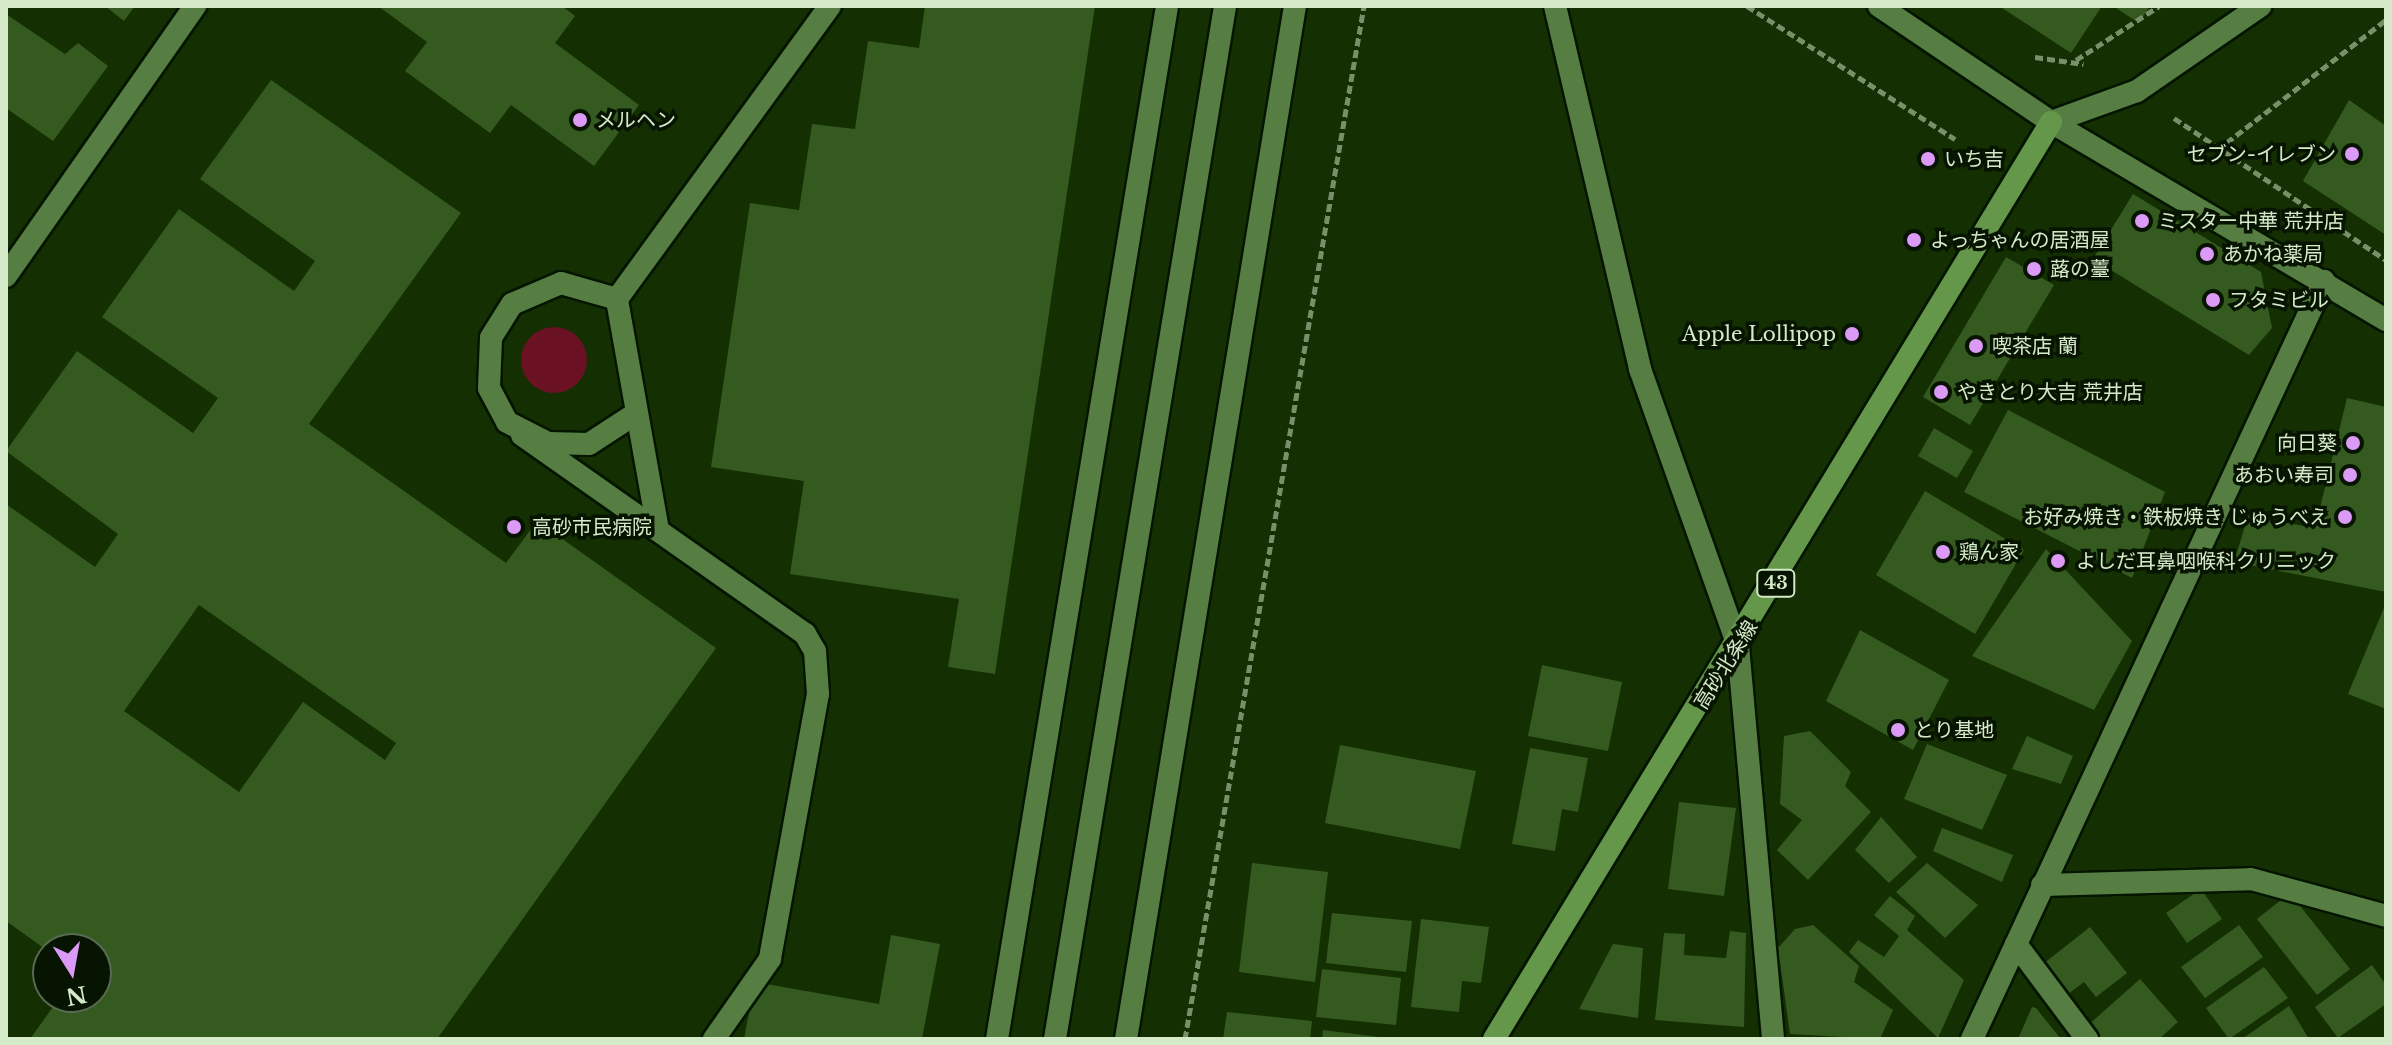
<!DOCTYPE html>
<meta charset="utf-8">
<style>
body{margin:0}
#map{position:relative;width:2392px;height:1045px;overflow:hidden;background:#142f02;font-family:"Libre Baskerville","Noto Sans JP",serif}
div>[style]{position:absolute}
.green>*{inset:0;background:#6a1224}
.round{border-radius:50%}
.building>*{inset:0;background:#355a1f}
.path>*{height:5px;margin-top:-2.5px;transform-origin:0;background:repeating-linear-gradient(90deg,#779069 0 8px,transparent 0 12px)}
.roads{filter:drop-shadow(2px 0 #041500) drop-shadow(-2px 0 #041500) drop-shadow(0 2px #041500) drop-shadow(0 -2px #041500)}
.service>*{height:22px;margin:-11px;padding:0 11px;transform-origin:11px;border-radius:11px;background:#577e42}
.minor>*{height:22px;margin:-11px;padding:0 11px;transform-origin:11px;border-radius:11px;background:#577e42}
.tertiary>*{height:22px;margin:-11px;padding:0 11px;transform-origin:11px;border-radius:11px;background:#577e42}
.primary>*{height:22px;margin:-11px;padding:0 11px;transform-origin:11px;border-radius:11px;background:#649749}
.dots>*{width:22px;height:22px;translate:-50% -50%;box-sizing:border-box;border:4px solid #061401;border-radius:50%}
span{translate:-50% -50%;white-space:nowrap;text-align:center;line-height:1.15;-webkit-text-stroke:7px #061401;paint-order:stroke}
.shield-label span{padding:2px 6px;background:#061401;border:2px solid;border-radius:6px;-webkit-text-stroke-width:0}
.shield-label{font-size:18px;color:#d4eac9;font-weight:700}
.poi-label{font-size:20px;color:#d4eac9}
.left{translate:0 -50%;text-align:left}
.right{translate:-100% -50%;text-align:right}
.street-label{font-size:20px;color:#d4eac9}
.frame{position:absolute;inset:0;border:8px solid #d4eac9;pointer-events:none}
.north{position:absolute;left:32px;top:933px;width:80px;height:80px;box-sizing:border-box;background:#061401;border:2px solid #586a51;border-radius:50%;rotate:169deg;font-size:22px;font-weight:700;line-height:32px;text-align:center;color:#d4eac9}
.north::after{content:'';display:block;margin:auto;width:28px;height:36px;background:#db9af6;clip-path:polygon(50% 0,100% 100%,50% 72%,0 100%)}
</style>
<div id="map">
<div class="green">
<i class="round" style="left:521px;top:327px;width:66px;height:66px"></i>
</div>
<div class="building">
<i style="clip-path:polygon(105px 6px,135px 6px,124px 21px)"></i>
<i style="clip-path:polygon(378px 6px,562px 6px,575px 16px,555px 43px,639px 105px,594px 166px,511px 105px,490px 133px,405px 71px,427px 42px)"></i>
<i style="clip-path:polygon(925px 6px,1095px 6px,995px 674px,948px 667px,959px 599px,790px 574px,804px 481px,711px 467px,750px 203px,799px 210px,812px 124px,855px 129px,868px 41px,919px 48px)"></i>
<i style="clip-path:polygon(1999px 6px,2102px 6px,2071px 53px)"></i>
<i style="clip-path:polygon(2113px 6px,2150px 6px,2139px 23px)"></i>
<i style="clip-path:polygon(6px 14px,65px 54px,78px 43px,108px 66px,53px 141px,6px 108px)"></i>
<i style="clip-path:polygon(evenodd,271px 80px,461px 213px,309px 424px,506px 563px,537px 521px,716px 648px,437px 1039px,30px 1039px,60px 997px,96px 997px,96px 949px,48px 951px,6px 921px,6px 504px,95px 567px,118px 534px,6px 451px,77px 351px,193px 433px,218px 398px,102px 317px,179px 209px,294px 291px,315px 261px,200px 179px,271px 80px,199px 605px,396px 743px,385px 760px,303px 702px,239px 792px,124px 711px,199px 605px)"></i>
<i style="clip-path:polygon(2349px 100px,2386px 126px,2386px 235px,2303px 181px)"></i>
<i style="clip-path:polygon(2133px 194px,2261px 272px,2272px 328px,2249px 355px,2093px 259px)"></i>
<i style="clip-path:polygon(2006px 257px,2054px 285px,1970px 425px,1923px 397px)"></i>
<i style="clip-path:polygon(2347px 398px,2386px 407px,2386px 592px,2234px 562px,2248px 516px,2315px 528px)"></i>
<i style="clip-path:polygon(2008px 410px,2165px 492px,2132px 578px,1964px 492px)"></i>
<i style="clip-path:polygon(1934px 428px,1973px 451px,1957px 478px,1918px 456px)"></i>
<i style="clip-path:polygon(1925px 491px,2024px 550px,1975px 634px,1876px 575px)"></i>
<i style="clip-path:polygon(2046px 549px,2132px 641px,2094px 710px,1972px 656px)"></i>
<i style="clip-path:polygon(2386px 603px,2386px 709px,2348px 694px)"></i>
<i style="clip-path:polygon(1860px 630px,1949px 680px,1913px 750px,1826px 701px)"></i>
<i style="clip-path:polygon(1542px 665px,1622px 682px,1608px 751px,1528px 736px)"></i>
<i style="clip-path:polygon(1810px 731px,1851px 772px,1845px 786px,1871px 812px,1808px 880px,1777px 850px,1802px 820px,1780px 804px,1784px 736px)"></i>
<i style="clip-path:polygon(2027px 736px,2073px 756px,2061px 784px,2012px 769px)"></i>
<i style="clip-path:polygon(1927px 744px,2007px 775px,1982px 830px,1904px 799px)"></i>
<i style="clip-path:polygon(1340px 745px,1476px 771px,1460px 849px,1325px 823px)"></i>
<i style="clip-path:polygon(1530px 748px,1588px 758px,1578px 812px,1562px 809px,1555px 851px,1512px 844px)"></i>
<i style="clip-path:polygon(1679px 802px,1736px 808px,1724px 896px,1668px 889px)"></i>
<i style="clip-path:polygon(1881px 817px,1917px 857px,1889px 883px,1855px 850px)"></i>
<i style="clip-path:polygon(1942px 828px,2013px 855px,2002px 882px,1933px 851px)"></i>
<i style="clip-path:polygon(1252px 863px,1328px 872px,1315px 982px,1239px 972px)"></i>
<i style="clip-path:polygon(1927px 863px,1978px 905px,1945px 938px,1896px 892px)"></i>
<i style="clip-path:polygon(2201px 889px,2222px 919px,2187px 943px,2166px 913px)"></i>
<i style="clip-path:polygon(2290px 893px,2350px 969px,2317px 995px,2257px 919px)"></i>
<i style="clip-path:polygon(1890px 896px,1915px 916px,1907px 930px,1964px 980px,1938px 1038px,1849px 952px,1858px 940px,1884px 957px,1899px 936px,1874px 915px)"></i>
<i style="clip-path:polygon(1332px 913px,1412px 921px,1406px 972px,1326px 963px)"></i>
<i style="clip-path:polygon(1421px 919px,1489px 927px,1481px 983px,1462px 981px,1459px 1012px,1411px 1007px)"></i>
<i style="clip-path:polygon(1813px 925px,1859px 966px,1854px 982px,1893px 1010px,1880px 1039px,1790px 1034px,1778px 948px,1795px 929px)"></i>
<i style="clip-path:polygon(2239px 925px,2263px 957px,2205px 998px,2181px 967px)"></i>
<i style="clip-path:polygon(2090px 927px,2127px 973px,2096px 997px,2084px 982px,2068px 994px,2043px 964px)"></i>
<i style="clip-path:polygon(1730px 931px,1746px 933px,1744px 1027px,1655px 1020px,1664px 933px,1685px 934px,1684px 955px,1726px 958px)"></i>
<i style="clip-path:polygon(891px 935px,940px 944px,922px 1039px,744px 1039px,755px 982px,879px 1004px)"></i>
<i style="clip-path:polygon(1613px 944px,1643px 948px,1638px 1018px,1579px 1009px)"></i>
<i style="clip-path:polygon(2372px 965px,2386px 985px,2386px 1004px,2338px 1038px,2315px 1007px)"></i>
<i style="clip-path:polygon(2264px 967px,2288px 998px,2229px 1039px,2206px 1008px)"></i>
<i style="clip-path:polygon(1322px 969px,1401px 978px,1396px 1025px,1316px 1017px)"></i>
<i style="clip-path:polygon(2140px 979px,2178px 1022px,2159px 1039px,2096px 1039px,2086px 1027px)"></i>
<i style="clip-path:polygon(2289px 1006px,2309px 1039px,2242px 1039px)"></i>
<i style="clip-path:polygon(2032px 1007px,2036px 1008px,2061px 1039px,2018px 1039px)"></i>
<i style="clip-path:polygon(1227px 1012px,1312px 1021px,1310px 1039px,1223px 1039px)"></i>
<i style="clip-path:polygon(1323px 1030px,1379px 1037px,1379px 1039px,1322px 1039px)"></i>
</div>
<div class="path">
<i style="left:1747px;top:6px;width:247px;rotate:32.6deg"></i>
<i style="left:2035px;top:57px;width:49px;rotate:8.3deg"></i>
<i style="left:2076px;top:60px;width:99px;rotate:-33deg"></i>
<i style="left:2174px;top:118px;width:255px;rotate:33.8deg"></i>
<i style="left:2217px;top:150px;width:213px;rotate:-37.6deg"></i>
<i style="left:1185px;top:1039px;width:1048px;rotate:-80.17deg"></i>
</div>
<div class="roads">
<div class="service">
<i style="left:617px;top:299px;width:58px;rotate:-164.1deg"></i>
<i style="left:561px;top:283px;width:53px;rotate:156.8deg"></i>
<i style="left:512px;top:304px;width:40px;rotate:122deg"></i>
<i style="left:491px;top:338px;width:50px;rotate:92.3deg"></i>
<i style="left:489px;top:388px;width:38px;rotate:62deg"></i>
<i style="left:507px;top:422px;width:46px;rotate:27.1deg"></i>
<i style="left:548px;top:443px;width:41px;rotate:1.4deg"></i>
<i style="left:589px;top:444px;width:55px;rotate:-33.1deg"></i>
<i style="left:522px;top:435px;width:346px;rotate:35.1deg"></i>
<i style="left:805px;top:634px;width:20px;rotate:60deg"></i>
<i style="left:815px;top:651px;width:43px;rotate:86deg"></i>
<i style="left:818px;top:694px;width:269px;rotate:100.3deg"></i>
<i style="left:770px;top:959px;width:98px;rotate:125deg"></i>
<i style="left:658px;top:530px;width:235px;rotate:-100.1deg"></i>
<i style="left:617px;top:299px;width:362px;rotate:-54deg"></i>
<i style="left:2042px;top:885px;width:209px;rotate:-1.6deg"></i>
<i style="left:2251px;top:879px;width:140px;rotate:15.3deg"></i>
</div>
<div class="minor">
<i style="left:1555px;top:6px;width:373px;rotate:76.8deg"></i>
<i style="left:1640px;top:369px;width:294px;rotate:70.5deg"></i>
<i style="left:1738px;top:646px;width:395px;rotate:84.9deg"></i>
<i style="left:1879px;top:6px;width:207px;rotate:34deg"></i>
<i style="left:2051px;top:122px;width:389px;rotate:30.6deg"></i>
<i style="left:2051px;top:122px;width:91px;rotate:-19.8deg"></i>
<i style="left:2137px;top:91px;width:150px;rotate:-34.6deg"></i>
<i style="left:6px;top:276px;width:330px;rotate:-55deg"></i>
<i style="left:2016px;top:944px;width:119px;rotate:53.2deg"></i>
<i style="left:997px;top:1039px;width:1047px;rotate:-80.65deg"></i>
<i style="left:1972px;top:1039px;width:836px;rotate:-65.09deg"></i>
</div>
<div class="tertiary">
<i style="left:1055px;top:1039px;width:1047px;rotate:-80.65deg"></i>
<i style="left:1126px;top:1039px;width:1047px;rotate:-80.71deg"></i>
</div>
<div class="primary">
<i style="left:1494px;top:1039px;width:1073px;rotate:-58.72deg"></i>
</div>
</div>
<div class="dots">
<i style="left:580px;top:120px;background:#db9af6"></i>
<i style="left:2352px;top:154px;background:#db9af6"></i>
<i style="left:1928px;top:159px;background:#db9af6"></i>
<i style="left:2142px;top:221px;background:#db9af6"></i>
<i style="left:1914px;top:240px;background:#db9af6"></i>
<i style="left:2207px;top:254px;background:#db9af6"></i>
<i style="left:2034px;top:269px;background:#db9af6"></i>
<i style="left:2213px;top:300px;background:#db9af6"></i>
<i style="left:1852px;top:334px;background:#db9af6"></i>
<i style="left:1976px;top:346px;background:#db9af6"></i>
<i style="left:1941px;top:392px;background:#db9af6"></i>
<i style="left:2353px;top:443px;background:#db9af6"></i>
<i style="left:2350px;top:475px;background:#db9af6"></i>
<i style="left:2345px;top:517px;background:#db9af6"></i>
<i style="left:514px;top:527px;background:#db9af6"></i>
<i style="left:1943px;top:552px;background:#db9af6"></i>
<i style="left:2058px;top:561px;background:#db9af6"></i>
<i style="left:1898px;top:730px;background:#db9af6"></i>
</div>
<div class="shield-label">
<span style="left:1776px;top:583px">43</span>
</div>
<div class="poi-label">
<span class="left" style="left:596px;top:120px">メルヘン</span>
<span class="right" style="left:2336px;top:154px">セブン-イレブン</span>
<span class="left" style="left:1944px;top:159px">いち吉</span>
<span class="left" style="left:2158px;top:221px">ミスター中華 荒井店</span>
<span class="left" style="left:1930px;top:240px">よっちゃんの居酒屋</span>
<span class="left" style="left:2223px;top:254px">あかね薬局</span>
<span class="left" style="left:2050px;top:269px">蕗の薹</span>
<span class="left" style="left:2229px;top:300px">フタミビル</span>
<span class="right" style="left:1836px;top:334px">Apple Lollipop</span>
<span class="left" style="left:1992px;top:346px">喫茶店 蘭</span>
<span class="left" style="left:1957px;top:392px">やきとり大吉 荒井店</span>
<span class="right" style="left:2337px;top:443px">向日葵</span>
<span class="right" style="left:2334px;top:475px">あおい寿司</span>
<span class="right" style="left:2329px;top:517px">お好み焼き・鉄板焼き じゅうべえ</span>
<span class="left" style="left:532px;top:527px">高砂市民病院</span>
<span class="left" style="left:1959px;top:552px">鶏ん家</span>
<span class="left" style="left:2076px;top:561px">よしだ耳鼻咽喉科クリニック</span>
<span class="left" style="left:1914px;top:730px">とり基地</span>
</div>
<div class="street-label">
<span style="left:1726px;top:665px;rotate:-58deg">高砂北条線</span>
</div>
<div class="frame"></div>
<div class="north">N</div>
</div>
